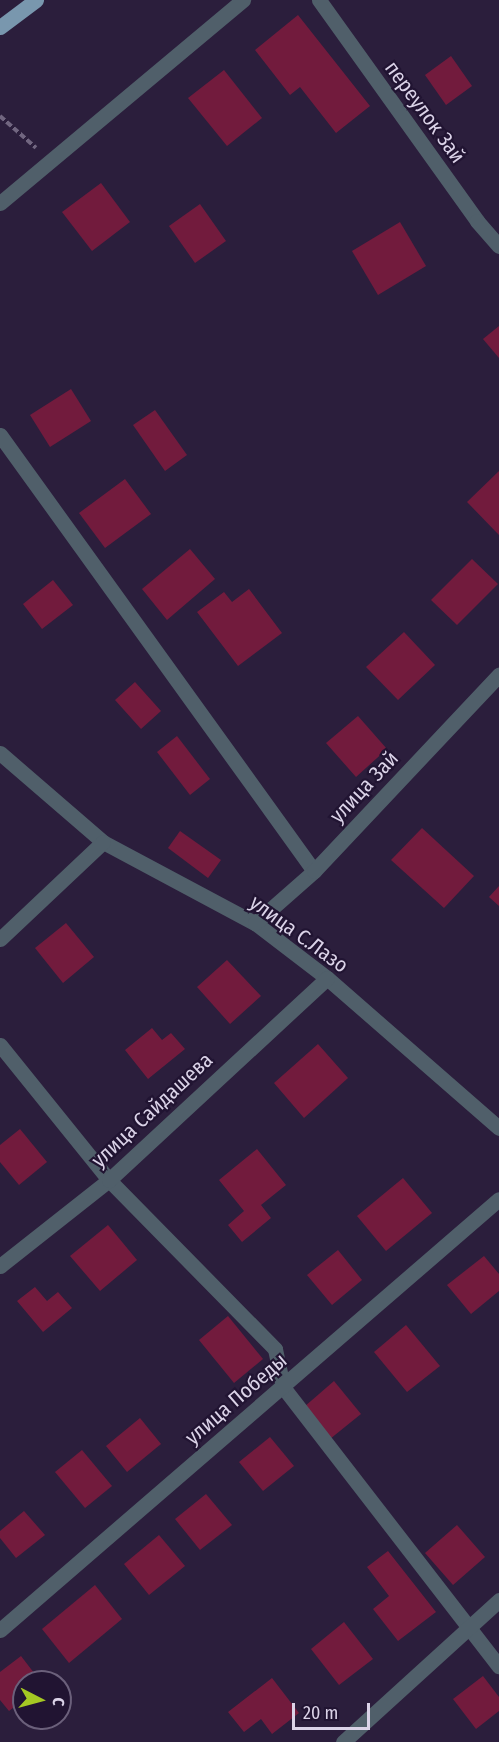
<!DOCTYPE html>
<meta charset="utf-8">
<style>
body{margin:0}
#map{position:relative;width:499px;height:1742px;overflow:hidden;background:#2b1e3c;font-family:"Fira Sans Condensed",sans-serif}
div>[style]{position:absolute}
.building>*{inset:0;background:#721b3d}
.path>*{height:4px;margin-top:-2px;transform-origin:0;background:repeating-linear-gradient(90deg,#716680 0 6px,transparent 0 9px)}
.minor>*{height:15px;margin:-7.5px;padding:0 7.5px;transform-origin:7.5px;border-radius:7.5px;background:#505f6a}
.major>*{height:15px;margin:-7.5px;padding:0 7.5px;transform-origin:7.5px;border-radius:7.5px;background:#7997ae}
span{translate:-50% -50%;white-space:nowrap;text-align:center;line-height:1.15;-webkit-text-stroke:4.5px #211432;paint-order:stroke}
.street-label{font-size:21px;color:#dbd3e8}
.north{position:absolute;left:12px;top:1670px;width:60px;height:60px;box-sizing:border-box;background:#211432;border:2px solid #6b607b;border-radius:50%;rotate:96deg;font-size:16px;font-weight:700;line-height:24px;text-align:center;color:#dbd3e8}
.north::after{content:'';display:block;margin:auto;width:21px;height:27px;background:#a5c823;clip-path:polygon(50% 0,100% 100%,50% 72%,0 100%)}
.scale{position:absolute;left:292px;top:1703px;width:78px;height:27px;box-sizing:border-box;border:3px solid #dbd3e8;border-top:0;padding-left:8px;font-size:18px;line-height:21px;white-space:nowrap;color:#dbd3e8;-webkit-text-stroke:4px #211432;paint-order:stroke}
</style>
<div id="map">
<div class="building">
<i style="clip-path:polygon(298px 15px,370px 106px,336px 133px,300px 87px,290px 95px,255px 50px)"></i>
<i style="clip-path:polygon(451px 56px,472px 86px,446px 105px,425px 75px)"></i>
<i style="clip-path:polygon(224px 70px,262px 118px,227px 146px,188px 98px)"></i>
<i style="clip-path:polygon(101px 183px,130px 222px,92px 251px,62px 212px)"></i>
<i style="clip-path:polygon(200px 204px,226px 241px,195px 263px,169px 226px)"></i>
<i style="clip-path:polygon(400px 222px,426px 266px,378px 295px,352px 251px)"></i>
<i style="clip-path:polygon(499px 326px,499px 358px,483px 339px)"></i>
<i style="clip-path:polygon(71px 389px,91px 421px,50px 447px,30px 415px)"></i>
<i style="clip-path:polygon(155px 410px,187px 455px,165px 471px,133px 425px)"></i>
<i style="clip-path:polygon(499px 471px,499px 535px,467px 502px)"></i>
<i style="clip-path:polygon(125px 479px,151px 514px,105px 548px,79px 513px)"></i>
<i style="clip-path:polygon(190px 549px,215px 579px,167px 620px,142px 589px)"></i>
<i style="clip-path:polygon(472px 559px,498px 584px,457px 625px,431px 600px)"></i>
<i style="clip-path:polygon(53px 580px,73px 605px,42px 629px,23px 604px)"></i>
<i style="clip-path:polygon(249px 589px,282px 633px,238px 666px,197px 612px,224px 592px,232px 602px)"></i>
<i style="clip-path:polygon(404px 632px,435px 665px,398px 700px,366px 667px)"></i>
<i style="clip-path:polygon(135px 682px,161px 711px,141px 729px,115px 700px)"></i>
<i style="clip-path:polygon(358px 716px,387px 749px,356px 777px,326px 743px)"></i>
<i style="clip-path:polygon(177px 736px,210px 779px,190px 795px,157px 752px)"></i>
<i style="clip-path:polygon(422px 828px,474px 876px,444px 908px,391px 860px)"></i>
<i style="clip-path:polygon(180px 831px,221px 860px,208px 878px,168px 848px)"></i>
<i style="clip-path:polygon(499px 886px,499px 906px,489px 897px)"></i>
<i style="clip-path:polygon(66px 923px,94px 957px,63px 983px,35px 948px)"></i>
<i style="clip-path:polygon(227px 960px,261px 996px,230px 1024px,197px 987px)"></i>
<i style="clip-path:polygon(152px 1028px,162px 1040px,171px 1033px,185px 1049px,148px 1079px,125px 1050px)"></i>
<i style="clip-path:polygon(318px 1044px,348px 1078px,304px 1118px,274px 1083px)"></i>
<i style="clip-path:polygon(20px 1129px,47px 1162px,19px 1185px,0 1162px,0 1145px)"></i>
<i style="clip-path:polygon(257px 1149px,286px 1185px,261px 1205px,271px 1218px,242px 1242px,228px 1225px,244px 1211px,219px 1180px)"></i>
<i style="clip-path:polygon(403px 1178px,432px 1213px,386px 1251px,357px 1216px)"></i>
<i style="clip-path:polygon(108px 1225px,137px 1260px,100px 1291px,70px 1256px)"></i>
<i style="clip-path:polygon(338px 1250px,362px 1280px,332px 1305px,307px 1275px)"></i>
<i style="clip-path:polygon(484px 1256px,499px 1274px,499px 1291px,471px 1314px,447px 1285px)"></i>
<i style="clip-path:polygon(35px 1287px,47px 1301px,58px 1292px,72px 1308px,43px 1332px,17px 1301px)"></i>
<i style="clip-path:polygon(228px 1316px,263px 1359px,234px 1383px,199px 1340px)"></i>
<i style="clip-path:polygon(406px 1325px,440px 1366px,407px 1392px,374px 1352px)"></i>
<i style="clip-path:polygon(334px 1381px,361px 1414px,330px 1439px,304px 1407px)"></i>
<i style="clip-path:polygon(140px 1418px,161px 1444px,127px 1472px,106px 1446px)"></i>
<i style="clip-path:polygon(270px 1437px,294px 1466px,263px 1491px,239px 1462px)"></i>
<i style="clip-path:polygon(82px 1450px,112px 1486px,85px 1508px,55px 1472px)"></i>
<i style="clip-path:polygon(206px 1494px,232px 1525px,200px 1550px,175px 1519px)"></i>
<i style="clip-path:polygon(24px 1511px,45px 1535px,16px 1558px,0 1538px,0 1531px)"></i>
<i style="clip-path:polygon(457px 1525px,485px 1557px,453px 1585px,425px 1553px)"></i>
<i style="clip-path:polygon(159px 1535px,185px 1566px,149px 1595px,124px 1564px)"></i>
<i style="clip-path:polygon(388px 1551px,436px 1612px,398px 1641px,373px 1609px,389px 1596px,367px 1567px)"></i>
<i style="clip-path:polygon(95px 1585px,122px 1619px,69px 1663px,42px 1629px)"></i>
<i style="clip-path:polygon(344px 1622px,373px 1659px,339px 1685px,311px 1649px)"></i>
<i style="clip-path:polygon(21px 1656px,41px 1682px,24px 1682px,24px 1699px,9px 1711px,0 1700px,0 1672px)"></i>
<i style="clip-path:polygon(483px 1676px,499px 1697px,499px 1711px,476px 1729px,453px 1699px)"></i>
<i style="clip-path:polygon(272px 1678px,299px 1713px,272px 1734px,261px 1719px,244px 1732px,228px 1712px)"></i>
</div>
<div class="path">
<i style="left:0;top:116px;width:48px;rotate:41.6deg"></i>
</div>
<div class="minor">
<i style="left:319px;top:0;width:272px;rotate:54.4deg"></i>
<i style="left:477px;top:221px;width:33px;rotate:49deg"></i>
<i style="left:0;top:203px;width:317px;rotate:-39.9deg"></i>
<i style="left:0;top:435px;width:537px;rotate:54.24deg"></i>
<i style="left:0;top:753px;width:136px;rotate:40.8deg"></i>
<i style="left:103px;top:842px;width:172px;rotate:28.1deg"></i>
<i style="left:255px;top:923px;width:91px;rotate:37.4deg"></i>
<i style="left:327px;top:978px;width:228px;rotate:41.1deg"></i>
<i style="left:255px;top:923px;width:79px;rotate:-41.4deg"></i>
<i style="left:314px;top:871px;width:270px;rotate:-46.7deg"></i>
<i style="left:0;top:939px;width:141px;rotate:-43.3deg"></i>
<i style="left:0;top:1045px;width:174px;rotate:51.1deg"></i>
<i style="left:109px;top:1180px;width:237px;rotate:45.5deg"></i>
<i style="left:275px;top:1349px;width:39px;rotate:78deg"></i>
<i style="left:283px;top:1387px;width:353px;rotate:52.3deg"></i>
<i style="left:0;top:1266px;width:139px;rotate:-38.3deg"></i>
<i style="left:109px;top:1180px;width:297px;rotate:-42.8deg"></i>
<i style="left:0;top:1630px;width:659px;rotate:-40.82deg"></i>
<i style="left:343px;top:1742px;width:211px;rotate:-42.3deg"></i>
</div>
<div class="major">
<i style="left:0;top:27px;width:45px;rotate:-36.9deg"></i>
</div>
<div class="street-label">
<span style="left:425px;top:112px;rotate:54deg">переулок Зай</span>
<span style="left:364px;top:787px;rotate:-47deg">улица Зай</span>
<span style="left:299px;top:934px;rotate:36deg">улица С.Лазо</span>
<span style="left:152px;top:1110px;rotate:-43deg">улица Сайдашева</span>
<span style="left:236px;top:1399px;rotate:-41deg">улица Победы</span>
</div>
<div class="north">С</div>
<div class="scale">20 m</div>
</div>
